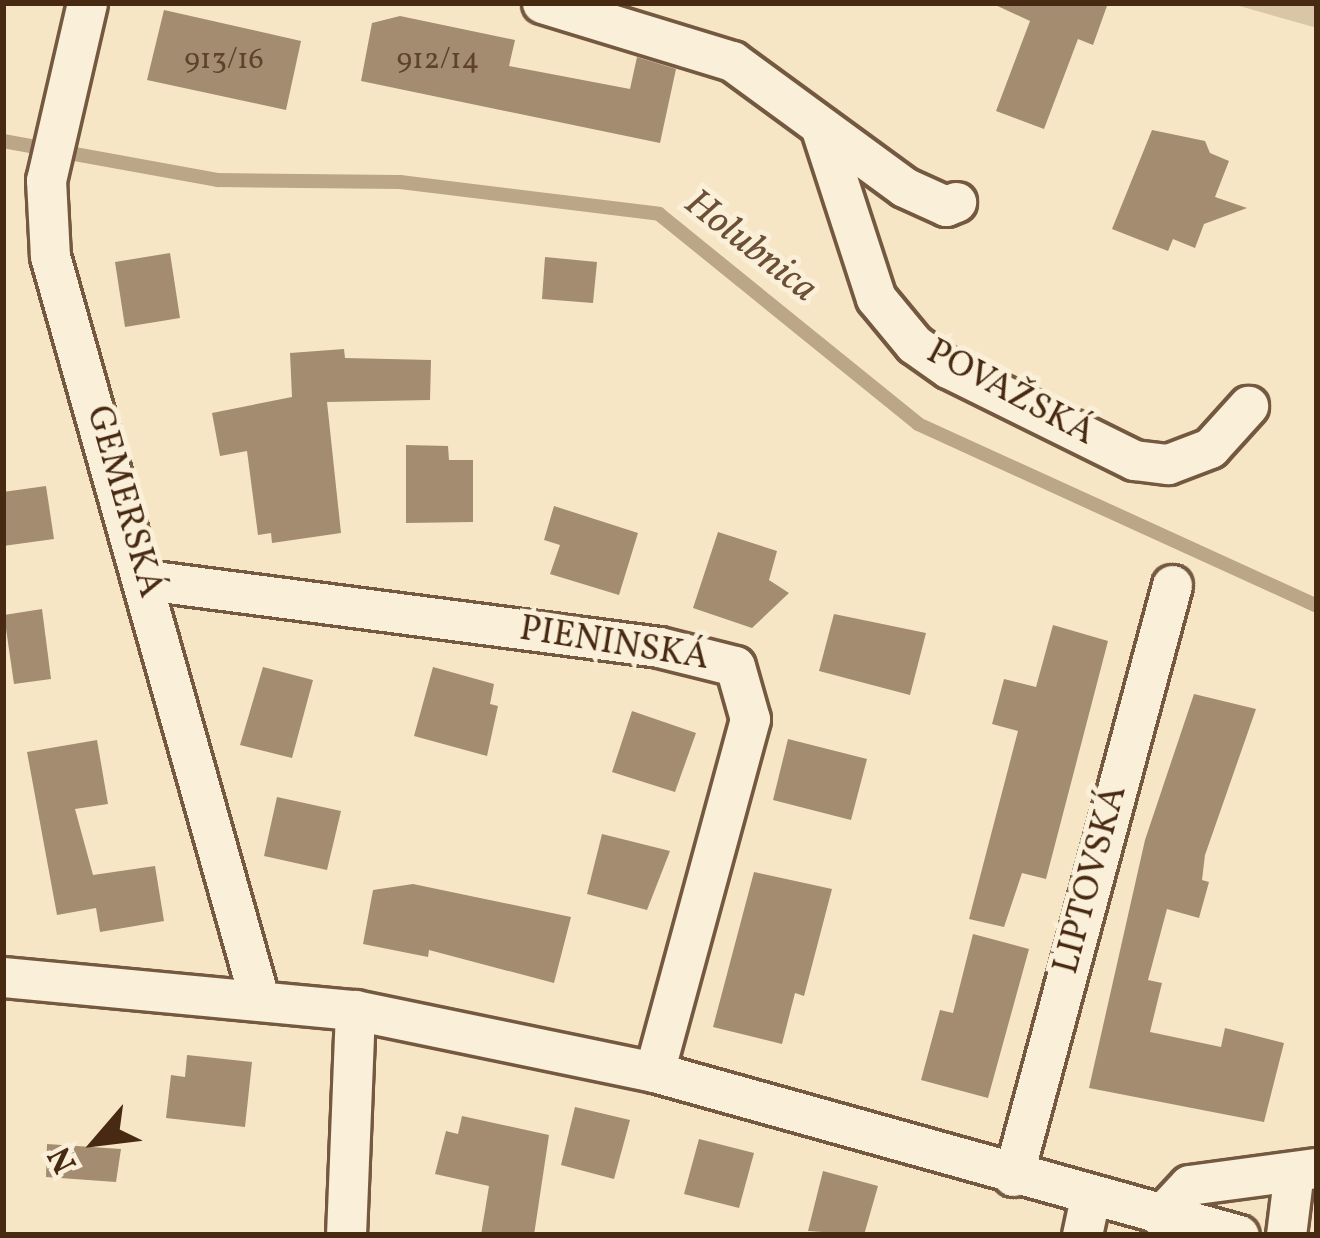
<!DOCTYPE html>
<meta charset="utf-8">
<style>
body{margin:0}
#map{position:relative;width:1320px;height:1238px;overflow:hidden;background:#f7e6c5;font-family:Vollkorn,serif}
div>[style]{position:absolute}
.green>*{inset:0;background:#d9c6a7}
.stream>*{height:14px;margin:-7px;padding:0 7px;transform-origin:7px;border-radius:7px;background:#bca688}
.building>*{inset:0;background:#a38c70}
.roads{filter:drop-shadow(3px 0 #745940) drop-shadow(-3px 0 #745940) drop-shadow(0 3px #745940) drop-shadow(0 -3px #745940)}
.minor>*{height:39px;margin:-19.5px;padding:0 19.5px;transform-origin:19.5px;border-radius:19.5px;background:#faefd9}
span{translate:-50% -50%;white-space:nowrap;text-align:center;line-height:1.15;-webkit-text-stroke:10px #faefd9;paint-order:stroke}
.number-label{font-size:30px;color:#5f422a}
.number-label span{-webkit-text-stroke-width:0}
.street-label{font-size:36px;color:#482a13}
.water-label{font-size:39px;color:#6b4f36;font-style:italic}
.frame{position:absolute;inset:0;border:6px solid #482a13;pointer-events:none}
.north{position:absolute;left:36px;top:1082px;width:120px;height:120px;-webkit-text-stroke:9px #faefd9;paint-order:stroke;rotate:242deg;font-size:33px;font-weight:700;line-height:48px;text-align:center;color:#482a13}
.north::after{content:'';display:block;margin:auto;width:42px;height:54px;background:#482a13;clip-path:polygon(50% 0,100% 100%,50% 72%,0 100%)}
</style>
<div id="map">
<div class="green">
<i style="clip-path:polygon(1229px 3px,1317px 3px,1317px 28px)"></i>
</div>
<div class="stream">
<i style="left:3px;top:141px;width:219px;rotate:10.3deg"></i>
<i style="left:218px;top:180px;width:182px;rotate:0.6deg"></i>
<i style="left:400px;top:182px;width:261px;rotate:7deg"></i>
<i style="left:659px;top:214px;width:333px;rotate:39deg"></i>
<i style="left:918px;top:424px;width:439px;rotate:24.5deg"></i>
</div>
<div class="building">
<i style="clip-path:polygon(991px 3px,1108px 3px,1093px 45px,1078px 39px,1044px 129px,996px 111px,1030px 21px)"></i>
<i style="clip-path:polygon(164px 10px,301px 41px,286px 110px,147px 80px)"></i>
<i style="clip-path:polygon(400px 16px,515px 40px,509px 66px,630px 89px,637px 57px,676px 69px,660px 143px,361px 81px,372px 23px)"></i>
<i style="clip-path:polygon(1152px 130px,1205px 141px,1210px 153px,1229px 161px,1215px 197px,1247px 208px,1204px 224px,1195px 248px,1173px 239px,1168px 251px,1112px 229px)"></i>
<i style="clip-path:polygon(170px 253px,180px 318px,125px 327px,115px 262px)"></i>
<i style="clip-path:polygon(545px 257px,597px 262px,593px 303px,542px 299px)"></i>
<i style="clip-path:polygon(344px 349px,345px 358px,431px 360px,430px 400px,327px 402px,341px 533px,272px 543px,271px 533px,258px 535px,247px 451px,220px 456px,212px 413px,292px 397px,290px 353px)"></i>
<i style="clip-path:polygon(406px 445px,448px 446px,449px 460px,473px 460px,473px 522px,406px 523px)"></i>
<i style="clip-path:polygon(46px 486px,54px 539px,3px 546px,3px 492px)"></i>
<i style="clip-path:polygon(554px 506px,638px 533px,619px 595px,550px 574px,560px 545px,544px 540px)"></i>
<i style="clip-path:polygon(718px 532px,777px 551px,769px 580px,789px 593px,752px 628px,693px 608px)"></i>
<i style="clip-path:polygon(42px 609px,51px 679px,14px 684px,4px 615px)"></i>
<i style="clip-path:polygon(834px 614px,926px 633px,910px 695px,819px 671px)"></i>
<i style="clip-path:polygon(1053px 625px,1108px 641px,1046px 879px,1022px 873px,1004px 927px,969px 919px,1018px 731px,992px 724px,1004px 679px,1036px 687px)"></i>
<i style="clip-path:polygon(263px 667px,313px 680px,292px 758px,240px 745px)"></i>
<i style="clip-path:polygon(433px 667px,494px 684px,490px 704px,498px 706px,487px 756px,414px 736px)"></i>
<i style="clip-path:polygon(1194px 694px,1256px 709px,1205px 855px,1202px 880px,1209px 882px,1199px 918px,1167px 909px,1148px 980px,1162px 983px,1150px 1032px,1221px 1047px,1225px 1028px,1284px 1043px,1264px 1122px,1089px 1088px,1145px 840px)"></i>
<i style="clip-path:polygon(632px 711px,696px 733px,675px 792px,612px 772px)"></i>
<i style="clip-path:polygon(788px 739px,867px 759px,851px 820px,773px 800px)"></i>
<i style="clip-path:polygon(97px 740px,108px 804px,75px 809px,93px 875px,155px 866px,164px 921px,100px 932px,96px 908px,57px 915px,27px 752px)"></i>
<i style="clip-path:polygon(277px 797px,341px 811px,327px 870px,264px 856px)"></i>
<i style="clip-path:polygon(602px 834px,670px 851px,647px 910px,587px 894px)"></i>
<i style="clip-path:polygon(754px 872px,832px 889px,804px 996px,795px 993px,782px 1044px,713px 1027px)"></i>
<i style="clip-path:polygon(413px 884px,571px 917px,554px 983px,429px 950px,428px 957px,363px 944px,373px 890px)"></i>
<i style="clip-path:polygon(973px 934px,1029px 949px,988px 1098px,921px 1080px,940px 1010px,953px 1013px)"></i>
<i style="clip-path:polygon(187px 1055px,252px 1062px,245px 1127px,166px 1118px,171px 1075px,185px 1077px)"></i>
<i style="clip-path:polygon(575px 1107px,630px 1120px,614px 1179px,561px 1165px)"></i>
<i style="clip-path:polygon(462px 1116px,549px 1135px,534px 1235px,481px 1235px,489px 1186px,435px 1174px,446px 1131px,458px 1134px)"></i>
<i style="clip-path:polygon(699px 1139px,754px 1153px,739px 1208px,684px 1194px)"></i>
<i style="clip-path:polygon(47px 1144px,121px 1149px,116px 1182px,46px 1177px)"></i>
<i style="clip-path:polygon(823px 1171px,878px 1186px,864px 1235px,808px 1231px)"></i>
</div>
<div class="roads">
<div class="minor">
<i style="left:87px;top:3px;width:182px;rotate:103deg"></i>
<i style="left:46px;top:180px;width:76px;rotate:87deg"></i>
<i style="left:50px;top:256px;width:771px;rotate:74.27deg"></i>
<i style="left:542px;top:3px;width:199px;rotate:17deg"></i>
<i style="left:732px;top:61px;width:213px;rotate:36.2deg"></i>
<i style="left:904px;top:187px;width:46px;rotate:24.3deg"></i>
<i style="left:946px;top:206px;width:11px;rotate:-22deg"></i>
<i style="left:820px;top:126px;width:181px;rotate:72deg"></i>
<i style="left:876px;top:298px;width:60px;rotate:50.4deg"></i>
<i style="left:914px;top:344px;width:42px;rotate:35.2deg"></i>
<i style="left:948px;top:368px;width:208px;rotate:26.3deg"></i>
<i style="left:1134px;top:460px;width:34px;rotate:7deg"></i>
<i style="left:1168px;top:464px;width:45px;rotate:-20.9deg"></i>
<i style="left:1210px;top:448px;width:57px;rotate:-47.9deg"></i>
<i style="left:146px;top:580px;width:517px;rotate:7.44deg"></i>
<i style="left:659px;top:647px;width:78px;rotate:14deg"></i>
<i style="left:735px;top:666px;width:55px;rotate:74.2deg"></i>
<i style="left:750px;top:719px;width:366px;rotate:105.2deg"></i>
<i style="left:3px;top:977px;width:354px;rotate:5.4deg"></i>
<i style="left:355px;top:1010px;width:305px;rotate:11.7deg"></i>
<i style="left:654px;top:1072px;width:607px;rotate:15.57deg"></i>
<i style="left:1013px;top:1176px;width:612px;rotate:-74.94deg"></i>
<i style="left:1160px;top:1216px;width:42px;rotate:-46.9deg"></i>
<i style="left:1189px;top:1185px;width:129px;rotate:-7.6deg"></i>
<i style="left:346px;top:1235px;width:225px;rotate:-87.7deg"></i>
<i style="left:1082px;top:1235px;width:38px;rotate:-78deg"></i>
<i style="left:1286px;top:1235px;width:64px;rotate:-82.9deg"></i>
</div>
</div>
<div class="number-label">
<span style="left:224px;top:60px">913/16</span>
<span style="left:438px;top:60px">912/14</span>
</div>
<div class="street-label">
<span style="left:1010px;top:394px;rotate:28deg">POVAŽSKÁ</span>
<span style="left:123px;top:502px;rotate:74deg">GEMERSKÁ</span>
<span style="left:614px;top:645px;rotate:9deg">PIENINSKÁ</span>
<span style="left:1092px;top:880px;rotate:-75deg">LIPTOVSKÁ</span>
</div>
<div class="water-label">
<span style="left:750px;top:247px;rotate:38deg">Holubnica</span>
</div>
<div class="frame"></div>
<div class="north">N</div>
</div>
